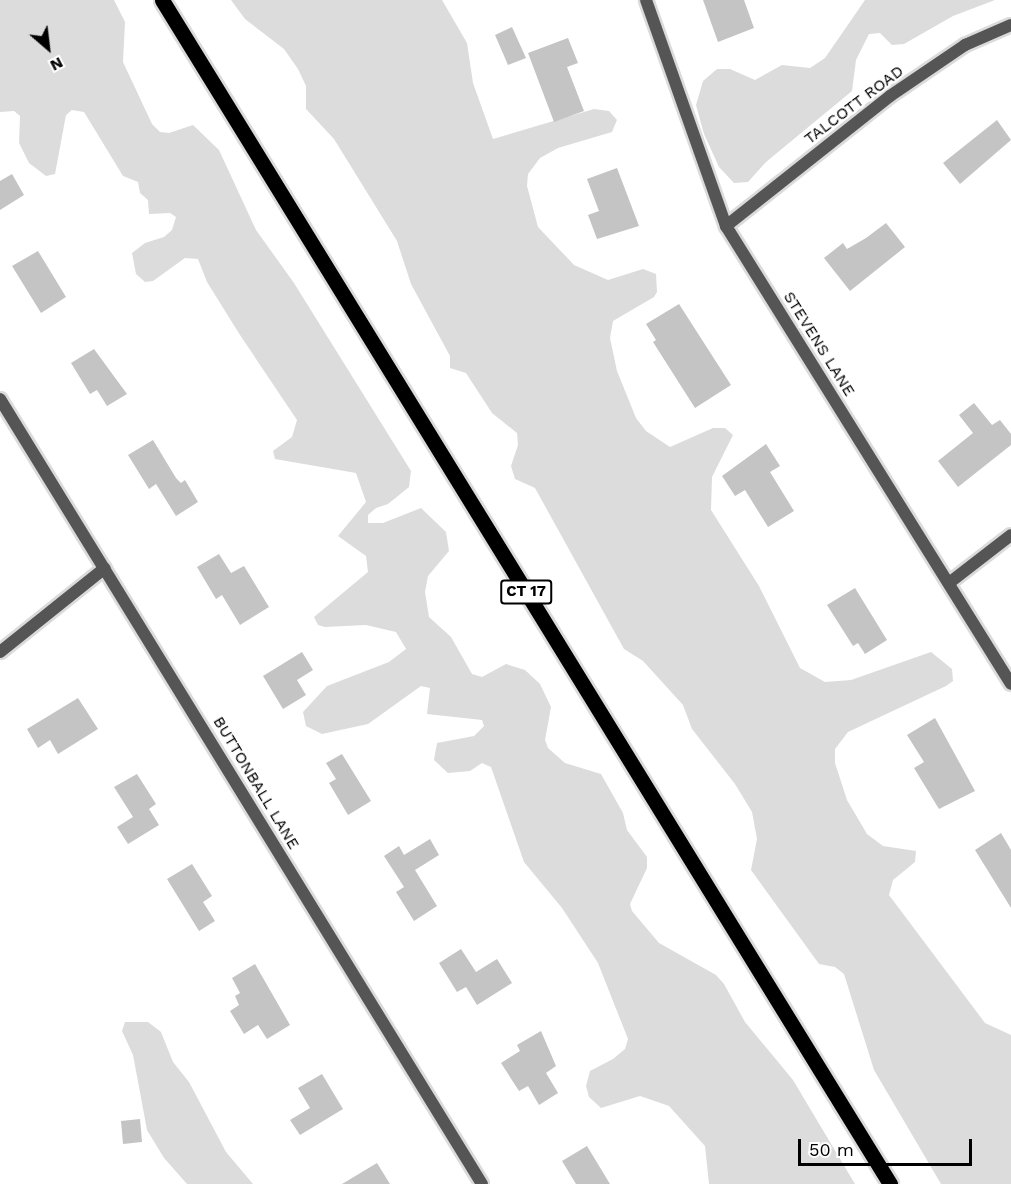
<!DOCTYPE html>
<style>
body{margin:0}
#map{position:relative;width:1011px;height:1184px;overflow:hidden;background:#fff;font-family:"Work Sans",sans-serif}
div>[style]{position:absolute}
.green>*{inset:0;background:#dcdcdc}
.building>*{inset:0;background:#c4c4c4}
.roads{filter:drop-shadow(2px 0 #dbdbdb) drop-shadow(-2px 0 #dbdbdb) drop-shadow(0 2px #dbdbdb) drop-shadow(0 -2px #dbdbdb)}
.minor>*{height:12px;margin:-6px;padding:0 6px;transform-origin:6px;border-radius:6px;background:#555}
.primary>*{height:15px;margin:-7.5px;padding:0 7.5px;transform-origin:7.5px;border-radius:7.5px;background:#000}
span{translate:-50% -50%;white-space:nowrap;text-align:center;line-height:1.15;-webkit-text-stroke:4.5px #fff;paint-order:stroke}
.shield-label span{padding:2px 4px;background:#fff;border:2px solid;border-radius:4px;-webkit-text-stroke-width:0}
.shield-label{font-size:15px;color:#000;font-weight:700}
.street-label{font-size:16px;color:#000}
.north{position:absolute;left:18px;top:18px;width:60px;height:60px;-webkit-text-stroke:4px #fff;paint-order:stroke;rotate:152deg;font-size:16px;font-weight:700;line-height:24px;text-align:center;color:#000}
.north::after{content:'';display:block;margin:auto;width:21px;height:27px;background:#000;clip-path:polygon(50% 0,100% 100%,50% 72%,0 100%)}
.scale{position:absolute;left:798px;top:1139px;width:174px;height:27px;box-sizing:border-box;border:3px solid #000;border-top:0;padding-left:8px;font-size:18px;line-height:21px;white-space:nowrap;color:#000;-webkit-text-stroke:4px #fff;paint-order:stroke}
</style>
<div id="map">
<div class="green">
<i style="clip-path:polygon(0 0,114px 0,125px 22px,123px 62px,152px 124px,160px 132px,169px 133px,193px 125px,219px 150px,256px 230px,294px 283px,411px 471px,409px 487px,388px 504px,376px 508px,368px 515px,368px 523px,383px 523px,421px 508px,446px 532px,449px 551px,428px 576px,425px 592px,429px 617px,451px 637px,472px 674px,482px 677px,506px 664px,525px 670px,540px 684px,551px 707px,545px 740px,548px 748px,565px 763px,601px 774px,623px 813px,627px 830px,647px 857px,647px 868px,630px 904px,632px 911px,659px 943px,716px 975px,724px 984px,745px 1022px,793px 1080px,855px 1184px,709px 1184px,705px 1146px,669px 1106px,640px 1096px,601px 1108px,589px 1097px,586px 1086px,590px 1071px,613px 1059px,625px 1049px,628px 1039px,598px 963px,562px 908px,524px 862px,491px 767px,482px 763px,470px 771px,448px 773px,434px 760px,437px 743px,474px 736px,484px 726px,482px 720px,427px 714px,430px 688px,421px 686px,368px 724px,322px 734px,306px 726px,303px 712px,327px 686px,389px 662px,406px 649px,396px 632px,366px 625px,325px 627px,318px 625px,314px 617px,368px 572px,366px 556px,338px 536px,366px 502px,356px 473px,275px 459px,273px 451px,292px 437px,297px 420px,240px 335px,207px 282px,198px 259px,185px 258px,153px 281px,145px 282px,136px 274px,132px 253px,145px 243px,164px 237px,172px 230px,176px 217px,170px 213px,149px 214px,148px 200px,140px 193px,138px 182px,123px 176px,84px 112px,72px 110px,66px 115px,55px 174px,46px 176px,29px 163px,19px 143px,20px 116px,14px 111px,0 112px)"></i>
<i style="clip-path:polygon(231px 0,442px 0,467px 43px,473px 83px,493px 139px,594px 109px,609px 111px,617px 120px,612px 132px,558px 148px,540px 158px,528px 174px,527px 186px,538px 227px,574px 265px,608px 280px,643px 269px,656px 274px,657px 292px,654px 297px,613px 321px,610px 338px,617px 371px,636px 418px,646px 431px,670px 447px,713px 428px,725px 428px,733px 435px,712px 477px,711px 510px,759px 586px,800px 668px,825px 682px,851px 680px,931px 652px,952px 669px,953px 681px,946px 686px,848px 732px,835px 749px,835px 763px,847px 800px,867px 834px,883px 846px,916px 851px,915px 862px,893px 880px,889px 895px,985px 1023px,1011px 1035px,1011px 1184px,941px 1184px,874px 1070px,844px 974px,835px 967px,819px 964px,751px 870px,757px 839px,752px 812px,735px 784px,692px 729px,683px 705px,643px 661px,624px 649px,535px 488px,515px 479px,511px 466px,518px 445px,517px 433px,492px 413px,466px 373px,450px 368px,450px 356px,411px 284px,397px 241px,334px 139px,306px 109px,306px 86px,298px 69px,284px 49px,245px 19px)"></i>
<i style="clip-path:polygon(865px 0,995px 0,953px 16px,904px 44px,892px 45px,880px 33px,869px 34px,856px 60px,852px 91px,766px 162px,748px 182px,734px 183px,719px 167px,704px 134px,696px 105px,703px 81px,717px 69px,730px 69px,755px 80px,782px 65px,810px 68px,825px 58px)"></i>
<i style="clip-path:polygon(125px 1022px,148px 1022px,161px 1032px,173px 1062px,189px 1082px,226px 1152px,253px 1184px,187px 1184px,164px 1158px,147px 1130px,133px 1055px,122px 1031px)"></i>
</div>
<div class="building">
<i style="clip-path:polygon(703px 0,744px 0,754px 28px,718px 42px)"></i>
<i style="clip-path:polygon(512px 27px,526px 58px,508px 65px,495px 35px)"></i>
<i style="clip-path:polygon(568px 38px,578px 63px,567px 67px,584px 111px,554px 122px,528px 53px)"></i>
<i style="clip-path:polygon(997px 120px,1011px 140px,960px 184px,943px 163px)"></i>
<i style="clip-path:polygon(617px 168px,639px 226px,597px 239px,588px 215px,599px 211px,587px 179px)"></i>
<i style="clip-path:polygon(12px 174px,24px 195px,0 210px,0 181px)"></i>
<i style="clip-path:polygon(886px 223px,905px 247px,850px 291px,824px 258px,843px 243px,847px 249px,866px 238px)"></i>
<i style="clip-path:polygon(38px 251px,66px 297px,41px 313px,12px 266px)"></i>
<i style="clip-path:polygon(679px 304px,731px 385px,695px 408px,653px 342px,656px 340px,646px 324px)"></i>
<i style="clip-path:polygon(94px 349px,127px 394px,107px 406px,97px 390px,90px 394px,71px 363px)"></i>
<i style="clip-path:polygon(974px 403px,992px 425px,1000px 420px,1011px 434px,1011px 445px,958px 487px,938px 461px,973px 433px,959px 415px)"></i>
<i style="clip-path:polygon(153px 440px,176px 478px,181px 483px,185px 480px,198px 502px,176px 516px,156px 484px,149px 489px,128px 455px)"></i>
<i style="clip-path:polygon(766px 444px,780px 466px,770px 472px,794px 511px,768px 527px,745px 490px,735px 496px,722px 476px)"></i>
<i style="clip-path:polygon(219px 554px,231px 573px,244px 566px,269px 607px,240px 625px,222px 595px,216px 599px,197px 567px)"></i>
<i style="clip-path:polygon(855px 588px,887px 640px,865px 654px,858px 643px,853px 646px,827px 605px)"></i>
<i style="clip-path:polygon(302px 652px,313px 670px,297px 680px,306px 695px,283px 709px,263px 676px)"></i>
<i style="clip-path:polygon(78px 698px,98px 729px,58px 754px,50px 740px,38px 748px,27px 729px)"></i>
<i style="clip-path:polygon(935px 718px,975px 791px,939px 809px,914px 768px,924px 762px,907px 735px)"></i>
<i style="clip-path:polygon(342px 754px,371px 801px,348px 815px,329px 783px,336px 779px,326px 763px)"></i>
<i style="clip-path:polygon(137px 774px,156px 804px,149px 809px,159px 825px,128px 844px,117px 827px,133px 817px,114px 787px)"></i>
<i style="clip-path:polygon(1001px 833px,1011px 850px,1011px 908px,975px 850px)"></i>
<i style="clip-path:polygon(430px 839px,439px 855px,415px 870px,437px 906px,414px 921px,396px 892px,404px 887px,384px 856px,399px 846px,404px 855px)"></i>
<i style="clip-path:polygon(192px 864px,212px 896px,203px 902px,215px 921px,199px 931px,167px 879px)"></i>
<i style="clip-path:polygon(461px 949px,476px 972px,497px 959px,512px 983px,477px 1005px,466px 987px,457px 992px,439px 963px)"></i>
<i style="clip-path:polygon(255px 964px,290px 1025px,267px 1039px,258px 1025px,244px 1034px,230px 1011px,239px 1005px,235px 996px,240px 993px,232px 978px)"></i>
<i style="clip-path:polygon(541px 1031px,556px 1066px,546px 1073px,558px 1093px,539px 1105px,528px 1086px,519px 1091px,501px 1063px,520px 1051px,517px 1045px)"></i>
<i style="clip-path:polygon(322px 1074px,343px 1109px,300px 1135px,290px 1120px,310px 1108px,298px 1088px)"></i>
<i style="clip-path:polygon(140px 1119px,142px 1142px,123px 1144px,121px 1121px)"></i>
<i style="clip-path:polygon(587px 1146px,610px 1184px,576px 1184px,562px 1161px)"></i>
<i style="clip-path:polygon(377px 1163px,390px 1184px,342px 1184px)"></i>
</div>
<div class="roads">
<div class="minor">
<i style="left:646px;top:0;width:240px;rotate:70.5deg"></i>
<i style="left:726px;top:226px;width:539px;rotate:58.11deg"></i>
<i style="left:726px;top:226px;width:209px;rotate:-38.4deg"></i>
<i style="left:890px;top:96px;width:91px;rotate:-34.2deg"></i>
<i style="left:965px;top:45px;width:50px;rotate:-23.5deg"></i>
<i style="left:0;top:399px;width:921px;rotate:58.45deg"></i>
<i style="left:949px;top:583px;width:78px;rotate:-37.7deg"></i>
<i style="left:0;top:652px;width:134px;rotate:-38.7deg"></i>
</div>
<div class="primary">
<i style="left:162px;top:0;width:1390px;rotate:58.41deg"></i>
</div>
</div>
<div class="shield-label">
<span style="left:526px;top:592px">CT 17</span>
</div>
<div class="street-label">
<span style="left:854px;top:105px;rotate:-37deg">TALCOTT ROAD</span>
<span style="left:819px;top:344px;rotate:58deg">STEVENS LANE</span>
<span style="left:256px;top:783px;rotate:59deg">BUTTONBALL LANE</span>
</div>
<div class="north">N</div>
<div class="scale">50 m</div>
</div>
